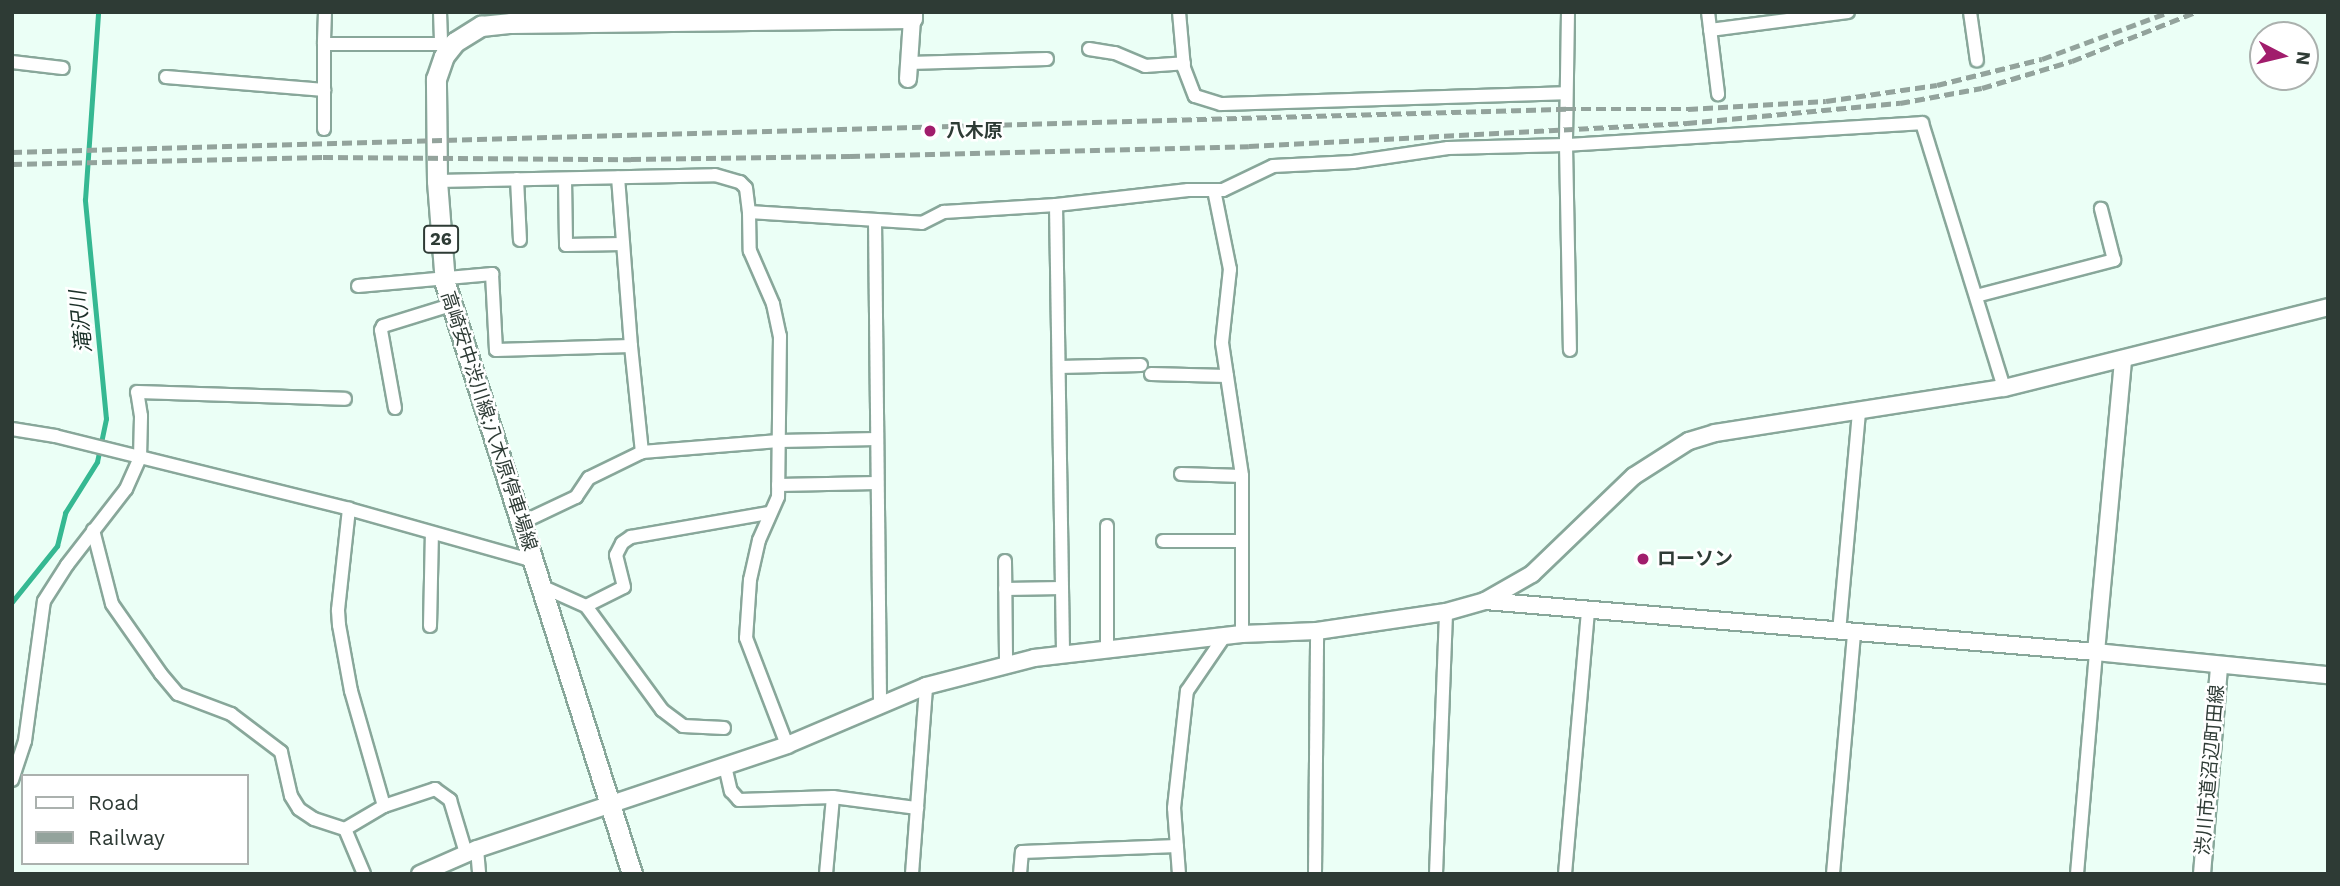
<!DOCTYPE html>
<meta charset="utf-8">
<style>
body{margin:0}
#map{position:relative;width:2340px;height:886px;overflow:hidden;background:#ebfff6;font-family:"Work Sans","Noto Sans JP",sans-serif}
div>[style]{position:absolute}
.stream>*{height:4.5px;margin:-2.25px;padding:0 2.25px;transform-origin:2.25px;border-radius:2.25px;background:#35b892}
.roads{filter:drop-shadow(2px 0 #88a79a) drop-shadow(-2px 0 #88a79a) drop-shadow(0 2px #88a79a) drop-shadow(0 -2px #88a79a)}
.minor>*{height:12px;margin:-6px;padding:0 6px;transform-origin:6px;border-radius:6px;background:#fff}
.tertiary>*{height:16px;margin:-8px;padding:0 8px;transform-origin:8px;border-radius:8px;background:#fff}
.primary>*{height:19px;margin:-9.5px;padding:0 9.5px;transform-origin:9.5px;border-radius:9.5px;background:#fff}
.rail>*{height:4.5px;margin-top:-2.25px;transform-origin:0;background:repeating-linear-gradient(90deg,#93a39c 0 10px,transparent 0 15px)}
.dots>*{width:19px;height:19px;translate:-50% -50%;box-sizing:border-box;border:4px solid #fff;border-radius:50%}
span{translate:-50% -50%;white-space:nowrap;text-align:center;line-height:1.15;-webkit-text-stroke:5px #fff;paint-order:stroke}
.shield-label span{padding:2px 5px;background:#fff;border:2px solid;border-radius:5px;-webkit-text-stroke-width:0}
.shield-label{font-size:18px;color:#2e3b35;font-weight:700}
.poi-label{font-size:19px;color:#2e3b35;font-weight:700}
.left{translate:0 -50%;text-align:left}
.street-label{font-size:19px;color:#2e3b35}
.water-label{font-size:21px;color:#1b3028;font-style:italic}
.frame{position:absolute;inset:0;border:14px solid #2e3b35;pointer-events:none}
.legend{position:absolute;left:21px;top:774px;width:228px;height:91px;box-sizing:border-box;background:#fff;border:2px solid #abb1ae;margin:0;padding:9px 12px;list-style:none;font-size:21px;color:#2e3b35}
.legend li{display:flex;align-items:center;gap:14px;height:35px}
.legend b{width:35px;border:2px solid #abb1ae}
.north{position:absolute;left:2249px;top:21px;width:70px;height:70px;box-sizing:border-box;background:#fff;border:2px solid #abb1ae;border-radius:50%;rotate:97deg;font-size:19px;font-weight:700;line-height:28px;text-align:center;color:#2e3b35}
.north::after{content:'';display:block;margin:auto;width:24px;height:32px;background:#a11d6c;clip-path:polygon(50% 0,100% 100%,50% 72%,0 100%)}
</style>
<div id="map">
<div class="stream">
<i style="left:12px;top:602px;width:72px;rotate:-51.2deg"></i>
<i style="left:57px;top:546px;width:34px;rotate:-76deg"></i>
<i style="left:65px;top:513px;width:60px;rotate:-57.9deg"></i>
<i style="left:97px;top:462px;width:44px;rotate:-78.2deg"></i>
<i style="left:106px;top:419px;width:220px;rotate:-95.5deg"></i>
<i style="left:85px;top:200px;width:188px;rotate:-86deg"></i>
</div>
<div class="roads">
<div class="minor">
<i style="left:325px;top:12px;width:32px;rotate:92deg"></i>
<i style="left:324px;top:44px;width:117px"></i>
<i style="left:440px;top:12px;width:32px;rotate:88deg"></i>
<i style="left:441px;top:44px;width:6px;rotate:39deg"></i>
<i style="left:1179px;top:12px;width:56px;rotate:84.9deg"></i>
<i style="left:1184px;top:68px;width:30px;rotate:69deg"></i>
<i style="left:1195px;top:96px;width:27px;rotate:17deg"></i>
<i style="left:1221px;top:104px;width:345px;rotate:-1.8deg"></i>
<i style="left:1568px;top:12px;width:133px;rotate:90.9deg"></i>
<i style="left:1566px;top:145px;width:205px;rotate:88.9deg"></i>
<i style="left:1708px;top:12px;width:83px;rotate:83deg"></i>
<i style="left:1970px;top:12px;width:49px;rotate:81.9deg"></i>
<i style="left:1710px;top:30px;width:139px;rotate:-7.4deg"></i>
<i style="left:324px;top:44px;width:85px;rotate:90deg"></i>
<i style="left:1089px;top:49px;width:26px;rotate:9deg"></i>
<i style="left:1115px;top:53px;width:33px;rotate:23deg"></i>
<i style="left:1145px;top:66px;width:39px;rotate:-4deg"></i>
<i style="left:12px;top:62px;width:51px;rotate:6.7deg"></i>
<i style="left:909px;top:63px;width:138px;rotate:-1.7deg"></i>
<i style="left:166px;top:77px;width:159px;rotate:4.7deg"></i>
<i style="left:517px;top:179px;width:61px;rotate:87.2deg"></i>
<i style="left:565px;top:179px;width:66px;rotate:89.1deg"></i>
<i style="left:566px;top:245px;width:57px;rotate:-1deg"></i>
<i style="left:437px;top:181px;width:278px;rotate:-1.2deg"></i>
<i style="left:715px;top:175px;width:26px;rotate:16deg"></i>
<i style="left:740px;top:182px;width:8px;rotate:45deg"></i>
<i style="left:746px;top:188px;width:24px;rotate:83deg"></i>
<i style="left:749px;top:212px;width:173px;rotate:3.6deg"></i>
<i style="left:922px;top:223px;width:25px;rotate:-27deg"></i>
<i style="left:944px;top:212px;width:112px;rotate:-3.6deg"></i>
<i style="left:1056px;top:205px;width:133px;rotate:-6.5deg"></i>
<i style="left:1188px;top:190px;width:35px"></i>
<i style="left:1223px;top:190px;width:55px;rotate:-25.6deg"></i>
<i style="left:1273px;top:166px;width:80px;rotate:-2.9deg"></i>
<i style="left:1353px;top:162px;width:96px;rotate:-8.4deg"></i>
<i style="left:1448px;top:148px;width:118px;rotate:-1.5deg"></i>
<i style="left:1566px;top:145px;width:357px;rotate:-3.5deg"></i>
<i style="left:1922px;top:123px;width:277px;rotate:72.8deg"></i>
<i style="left:1214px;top:190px;width:81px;rotate:78.6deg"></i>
<i style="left:1230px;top:269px;width:74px;rotate:96.2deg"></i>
<i style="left:1222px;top:343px;width:134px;rotate:81.4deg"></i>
<i style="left:1242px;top:476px;width:158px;rotate:90deg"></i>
<i style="left:1056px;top:205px;width:449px;rotate:89.1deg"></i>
<i style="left:749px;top:212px;width:39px;rotate:89deg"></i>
<i style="left:750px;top:251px;width:58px;rotate:66.5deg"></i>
<i style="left:773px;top:304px;width:33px;rotate:78deg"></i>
<i style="left:780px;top:336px;width:161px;rotate:90.7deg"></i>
<i style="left:778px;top:497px;width:47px;rotate:113.8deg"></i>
<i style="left:759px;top:540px;width:41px;rotate:102.7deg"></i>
<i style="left:750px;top:580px;width:58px;rotate:93.9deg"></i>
<i style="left:746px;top:638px;width:115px;rotate:69deg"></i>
<i style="left:875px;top:220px;width:486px;rotate:89.4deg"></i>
<i style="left:358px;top:286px;width:135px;rotate:-5.1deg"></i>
<i style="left:492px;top:274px;width:76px;rotate:87deg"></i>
<i style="left:496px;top:350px;width:135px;rotate:-1.7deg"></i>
<i style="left:631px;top:346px;width:169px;rotate:-94.4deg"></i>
<i style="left:1976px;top:296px;width:143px;rotate:-14.6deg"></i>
<i style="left:2114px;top:260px;width:53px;rotate:-104.3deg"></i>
<i style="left:631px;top:346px;width:107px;rotate:84.1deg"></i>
<i style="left:1059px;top:367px;width:82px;rotate:-1.4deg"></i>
<i style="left:1151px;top:374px;width:76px;rotate:1.5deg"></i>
<i style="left:395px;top:408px;width:79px;rotate:-100.2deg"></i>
<i style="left:381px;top:330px;width:4px;rotate:-63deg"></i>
<i style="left:383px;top:326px;width:71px;rotate:-17.2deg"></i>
<i style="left:12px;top:429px;width:44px;rotate:9.2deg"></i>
<i style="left:55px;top:436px;width:303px;rotate:13.9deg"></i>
<i style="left:349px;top:509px;width:192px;rotate:15.7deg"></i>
<i style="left:1181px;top:474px;width:61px;rotate:1.9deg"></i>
<i style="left:778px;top:485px;width:99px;rotate:-1.2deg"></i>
<i style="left:521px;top:523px;width:61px;rotate:-25.3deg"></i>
<i style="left:576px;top:497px;width:23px;rotate:-56deg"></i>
<i style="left:589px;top:478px;width:59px;rotate:-26.1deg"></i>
<i style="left:642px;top:452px;width:137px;rotate:-4.6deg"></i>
<i style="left:779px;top:441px;width:98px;rotate:-1.2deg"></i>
<i style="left:1107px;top:526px;width:123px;rotate:90deg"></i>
<i style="left:93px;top:530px;width:76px;rotate:75.6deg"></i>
<i style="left:112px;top:604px;width:85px;rotate:55deg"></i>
<i style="left:161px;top:674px;width:26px;rotate:50deg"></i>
<i style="left:178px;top:694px;width:57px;rotate:20.7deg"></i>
<i style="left:231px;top:714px;width:63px;rotate:37.2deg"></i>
<i style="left:281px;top:752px;width:45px;rotate:77.2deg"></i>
<i style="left:291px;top:796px;width:15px;rotate:58deg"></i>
<i style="left:299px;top:809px;width:18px;rotate:34deg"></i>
<i style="left:314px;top:819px;width:33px;rotate:18deg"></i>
<i style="left:345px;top:829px;width:49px;rotate:67.1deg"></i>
<i style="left:1163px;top:541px;width:78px"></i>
<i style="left:1005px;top:561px;width:104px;rotate:89.4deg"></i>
<i style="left:541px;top:586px;width:49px;rotate:24deg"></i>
<i style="left:586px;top:606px;width:42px;rotate:-26.6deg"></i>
<i style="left:624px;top:587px;width:33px;rotate:-104deg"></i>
<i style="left:616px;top:555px;width:13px;rotate:-63deg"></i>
<i style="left:622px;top:543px;width:11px;rotate:-34deg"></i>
<i style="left:631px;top:537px;width:140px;rotate:-9.9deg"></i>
<i style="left:1005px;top:589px;width:57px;rotate:-1deg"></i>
<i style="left:586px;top:606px;width:129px;rotate:53.8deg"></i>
<i style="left:662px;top:710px;width:26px;rotate:37deg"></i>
<i style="left:683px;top:726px;width:41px;rotate:2.8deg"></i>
<i style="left:430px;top:626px;width:93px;rotate:-88.8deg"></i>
<i style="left:1839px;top:632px;width:221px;rotate:-84.8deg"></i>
<i style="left:725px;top:766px;width:26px;rotate:77deg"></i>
<i style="left:731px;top:791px;width:12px;rotate:48deg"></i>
<i style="left:739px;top:800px;width:94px;rotate:-1.8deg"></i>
<i style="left:833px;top:797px;width:85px;rotate:7.5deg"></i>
<i style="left:12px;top:780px;width:41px;rotate:-71.6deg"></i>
<i style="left:25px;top:741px;width:141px;rotate:-82.3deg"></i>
<i style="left:44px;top:601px;width:43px;rotate:-57.4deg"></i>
<i style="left:67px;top:565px;width:96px;rotate:-52.2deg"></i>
<i style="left:126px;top:489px;width:34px;rotate:-66deg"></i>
<i style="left:140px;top:458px;width:42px;rotate:-88.6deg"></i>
<i style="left:141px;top:416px;width:24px;rotate:-99deg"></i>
<i style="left:137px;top:392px;width:208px;rotate:1.9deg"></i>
<i style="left:384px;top:806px;width:54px;rotate:-18.4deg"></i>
<i style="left:435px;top:789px;width:19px;rotate:36deg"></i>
<i style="left:450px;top:800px;width:55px;rotate:73.2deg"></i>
<i style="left:345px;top:829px;width:45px;rotate:-30.5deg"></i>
<i style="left:384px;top:806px;width:120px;rotate:-106deg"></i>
<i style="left:351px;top:691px;width:67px;rotate:-100.3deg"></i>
<i style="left:339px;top:625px;width:15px;rotate:-94deg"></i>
<i style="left:338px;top:610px;width:102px;rotate:-83.8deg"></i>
<i style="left:477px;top:849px;width:25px;rotate:85deg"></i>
<i style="left:826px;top:874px;width:77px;rotate:-84.8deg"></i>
<i style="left:912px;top:874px;width:189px;rotate:-85.7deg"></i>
<i style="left:1020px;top:874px;width:22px;rotate:-85deg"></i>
<i style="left:1022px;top:852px;width:155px;rotate:-2.2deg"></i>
<i style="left:1179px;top:874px;width:66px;rotate:-94.3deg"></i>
<i style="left:1174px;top:808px;width:118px;rotate:-83.7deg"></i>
<i style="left:1187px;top:691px;width:65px;rotate:-55.6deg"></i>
<i style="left:1315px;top:874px;width:243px;rotate:-89.5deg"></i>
<i style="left:1436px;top:874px;width:262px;rotate:-87.8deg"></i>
<i style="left:1565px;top:874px;width:263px;rotate:-85deg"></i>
<i style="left:1833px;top:874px;width:241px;rotate:-85deg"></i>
<i style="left:2077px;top:874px;width:223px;rotate:-85.1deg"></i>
</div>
<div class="tertiary">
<i style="left:908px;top:79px;width:61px;rotate:-86.2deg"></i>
<i style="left:1485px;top:601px;width:613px;rotate:4.77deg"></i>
<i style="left:2096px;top:652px;width:233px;rotate:5.7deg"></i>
<i style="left:2096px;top:652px;width:294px;rotate:-84.7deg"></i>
<i style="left:420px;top:874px;width:62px;rotate:-23.7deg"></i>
<i style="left:477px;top:849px;width:327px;rotate:-18.5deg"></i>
<i style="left:787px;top:745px;width:151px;rotate:-23deg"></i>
<i style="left:926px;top:686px;width:112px;rotate:-14.5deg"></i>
<i style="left:1034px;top:658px;width:209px;rotate:-6.6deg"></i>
<i style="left:1242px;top:634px;width:75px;rotate:-2.3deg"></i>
<i style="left:1317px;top:631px;width:130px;rotate:-8.4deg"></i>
<i style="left:1446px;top:612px;width:41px;rotate:-15.8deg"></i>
<i style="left:1485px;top:601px;width:54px;rotate:-29.9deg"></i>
<i style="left:1532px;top:574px;width:141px;rotate:-43.9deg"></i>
<i style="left:1634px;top:476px;width:65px;rotate:-32.5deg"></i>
<i style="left:1689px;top:441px;width:27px;rotate:-17deg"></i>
<i style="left:1715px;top:433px;width:292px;rotate:-8.9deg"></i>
<i style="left:2004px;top:388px;width:334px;rotate:-14deg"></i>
<i style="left:2202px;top:874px;width:209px;rotate:-85.3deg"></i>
</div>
<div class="primary">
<i style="left:632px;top:874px;width:620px;rotate:-107.56deg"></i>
<i style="left:445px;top:283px;width:102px;rotate:-94.5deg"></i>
<i style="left:437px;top:181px;width:102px;rotate:-90.6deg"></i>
<i style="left:436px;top:79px;width:24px;rotate:-71deg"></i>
<i style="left:444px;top:56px;width:18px;rotate:-52deg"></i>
<i style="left:455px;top:42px;width:31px;rotate:-32deg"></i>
<i style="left:481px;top:26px;width:30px;rotate:-6deg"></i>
<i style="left:511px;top:23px;width:401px;rotate:-0.7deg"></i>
<i style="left:912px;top:18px;width:6px;rotate:-90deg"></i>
</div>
</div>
<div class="rail">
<i style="left:12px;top:152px;width:1555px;rotate:-1.59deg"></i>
<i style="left:1566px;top:109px;width:122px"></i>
<i style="left:1688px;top:109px;width:138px;rotate:-3.3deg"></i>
<i style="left:1826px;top:101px;width:112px;rotate:-8.2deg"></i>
<i style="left:1937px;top:85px;width:108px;rotate:-13.9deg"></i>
<i style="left:2042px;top:59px;width:135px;rotate:-20.3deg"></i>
<i style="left:12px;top:164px;width:311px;rotate:-1.3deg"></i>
<i style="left:323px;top:157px;width:308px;rotate:0.4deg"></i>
<i style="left:631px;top:159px;width:219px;rotate:-0.8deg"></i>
<i style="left:850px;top:156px;width:399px;rotate:-1.4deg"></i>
<i style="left:1249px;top:146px;width:439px;rotate:-3deg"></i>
<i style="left:1687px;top:123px;width:214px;rotate:-5.4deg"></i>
<i style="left:1900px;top:103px;width:83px;rotate:-10.4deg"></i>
<i style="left:1982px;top:88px;width:94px;rotate:-16.7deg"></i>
<i style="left:2072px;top:61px;width:133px;rotate:-21.6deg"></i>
</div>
<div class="dots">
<i style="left:930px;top:131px;background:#a11d6c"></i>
<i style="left:1643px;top:559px;background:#a11d6c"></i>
</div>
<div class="shield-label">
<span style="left:441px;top:239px">26</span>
</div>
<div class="poi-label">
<span class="left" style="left:946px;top:131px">八木原</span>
<span class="left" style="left:1657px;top:559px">ローソン</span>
</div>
<div class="street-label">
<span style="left:489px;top:421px;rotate:72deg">高崎安中渋川線;八木原停車場線</span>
<span style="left:2210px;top:770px;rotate:-85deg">渋川市道沼辺町田線</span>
</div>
<div class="water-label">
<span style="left:81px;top:322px;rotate:-96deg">滝沢川</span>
</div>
<div class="frame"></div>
<ul class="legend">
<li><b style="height:9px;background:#fff"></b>Road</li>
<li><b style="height:9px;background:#93a39c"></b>Railway</li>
</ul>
<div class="north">N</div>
</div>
